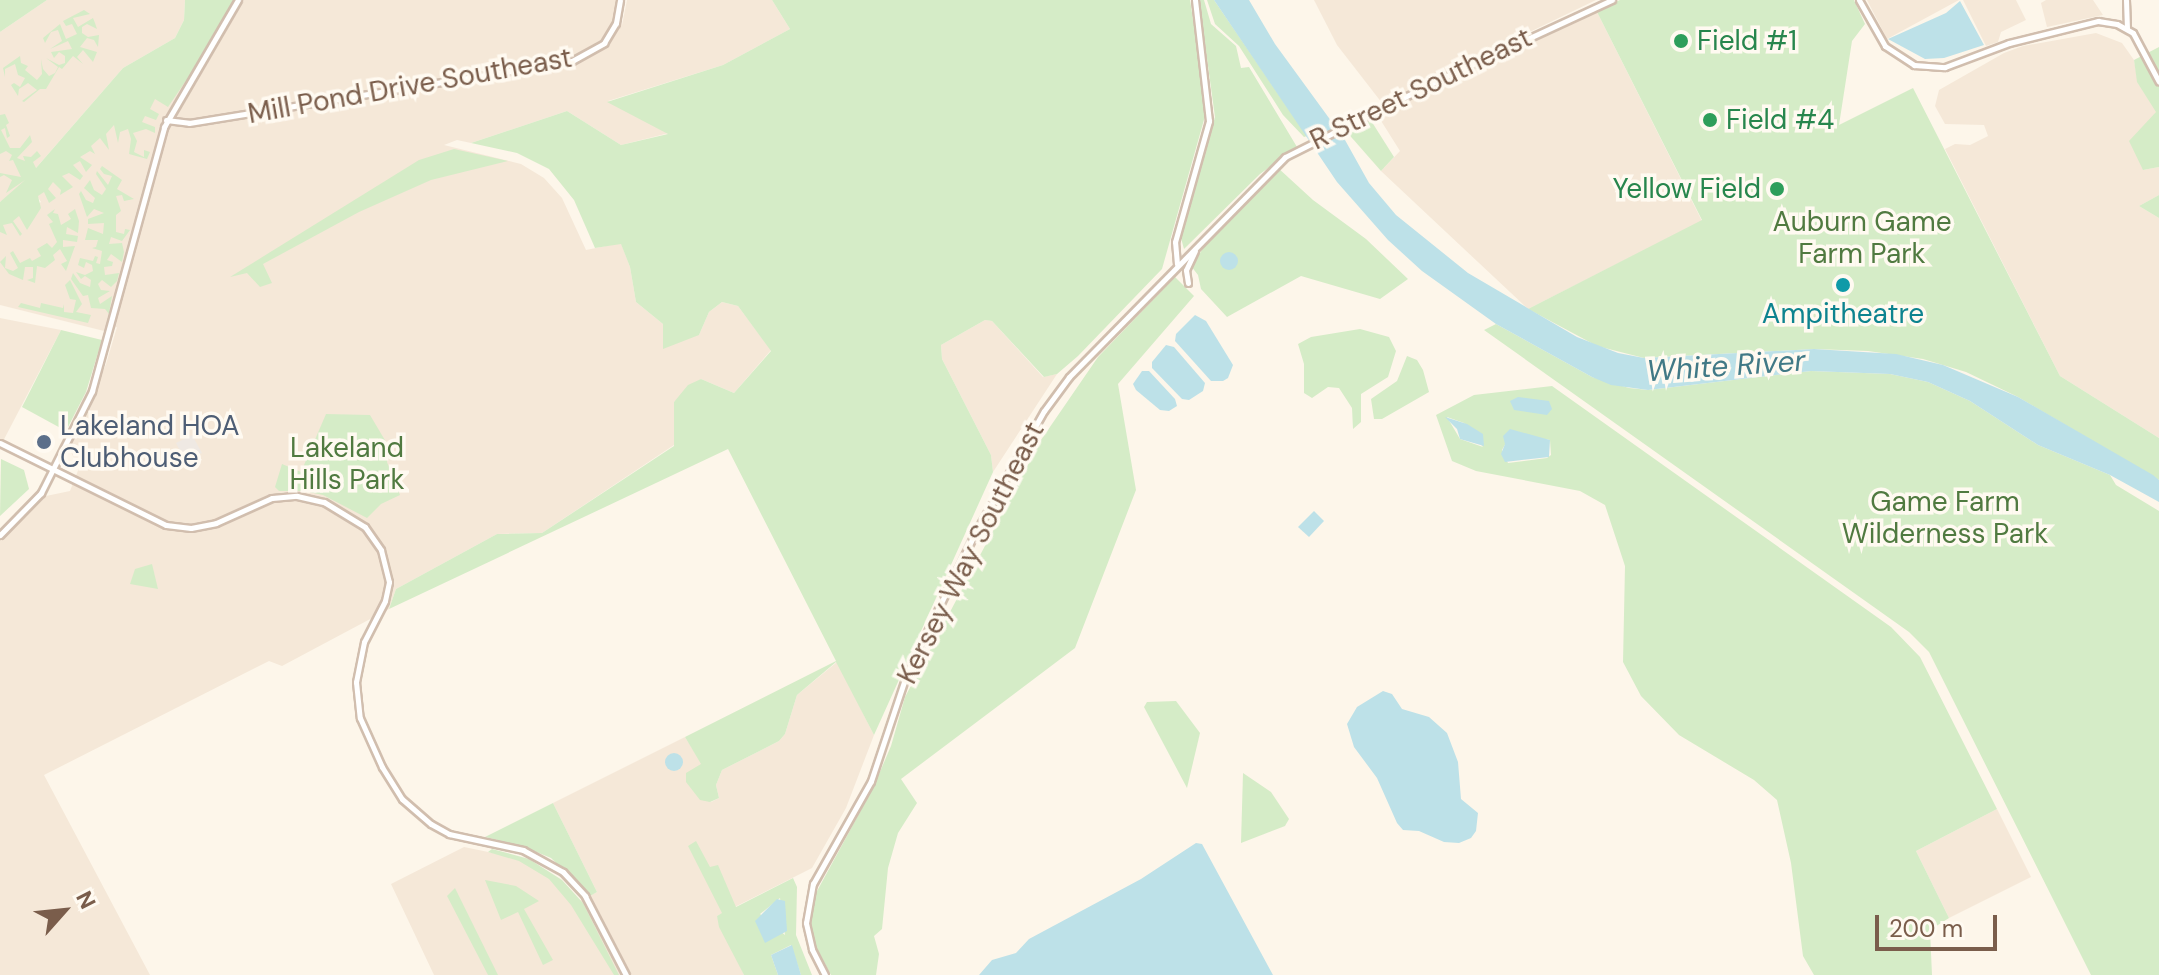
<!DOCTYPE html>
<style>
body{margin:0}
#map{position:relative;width:2159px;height:975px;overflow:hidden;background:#fdf6ea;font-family:"DM Sans",sans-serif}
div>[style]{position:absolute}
.residential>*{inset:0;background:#f5e8d8}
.industrial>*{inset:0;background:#efe9e3}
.green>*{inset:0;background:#d5ecc7}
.water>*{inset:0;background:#bde1e8}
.round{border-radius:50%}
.roads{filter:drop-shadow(2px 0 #d1beae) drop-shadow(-2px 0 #d1beae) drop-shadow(0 2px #d1beae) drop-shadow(0 -2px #d1beae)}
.minor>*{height:5px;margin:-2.5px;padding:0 2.5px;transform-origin:2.5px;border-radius:2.5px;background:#fff}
.dots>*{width:22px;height:22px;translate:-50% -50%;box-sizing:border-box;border:4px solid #fffaf1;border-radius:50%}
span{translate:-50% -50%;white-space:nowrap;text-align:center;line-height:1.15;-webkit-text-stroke:7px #fffaf1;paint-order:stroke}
.leisure-label{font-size:28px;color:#27864d}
.left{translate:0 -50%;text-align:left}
.right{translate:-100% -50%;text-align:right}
.street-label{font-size:28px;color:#7a5d4b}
.park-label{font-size:28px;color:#507a40}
.culture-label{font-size:28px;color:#0d838f}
.service-label{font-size:28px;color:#4e5e75}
.water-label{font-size:30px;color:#417986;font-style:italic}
.north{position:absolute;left:24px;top:871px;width:80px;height:80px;-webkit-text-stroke:6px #fffaf1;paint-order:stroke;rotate:63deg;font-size:22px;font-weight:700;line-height:32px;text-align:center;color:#7a5d4b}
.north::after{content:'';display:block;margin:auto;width:28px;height:36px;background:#7a5d4b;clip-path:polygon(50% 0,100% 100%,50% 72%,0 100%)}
.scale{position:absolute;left:1875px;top:915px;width:122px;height:36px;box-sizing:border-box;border:4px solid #7a5d4b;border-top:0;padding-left:10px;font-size:24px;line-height:28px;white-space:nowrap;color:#7a5d4b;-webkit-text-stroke:6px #fffaf1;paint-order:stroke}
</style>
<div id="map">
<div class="residential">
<i style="clip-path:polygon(47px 0,185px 0,184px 20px,175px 38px,123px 68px,15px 192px,0 202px,0 32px)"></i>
<i style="clip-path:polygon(238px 0,619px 0,618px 15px,622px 25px,627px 0,772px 0,790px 29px,723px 65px,608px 101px,669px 133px,621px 145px,567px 111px,471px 143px,457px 140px,444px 145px,521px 164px,544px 178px,562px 198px,586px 250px,621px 243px,630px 267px,636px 302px,663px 324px,699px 335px,709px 312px,722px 302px,738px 306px,771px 350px,734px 393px,701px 379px,674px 402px,674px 445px,542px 533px,497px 534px,396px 589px,389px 609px,282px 666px,269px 661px,44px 775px,150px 975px,0 975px,0 541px,46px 496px,70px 491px,79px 468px,69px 448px,106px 364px,117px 327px,104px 331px,0 305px,0 224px,41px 202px,37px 196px,42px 178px)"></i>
<i style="clip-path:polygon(1314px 0,1596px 0,1382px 103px,1337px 45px)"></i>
<i style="clip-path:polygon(1867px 0,1959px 0,1887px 39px)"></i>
<i style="clip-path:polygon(1963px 0,2016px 0,2026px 20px,2001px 32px,1998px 42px,1986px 46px)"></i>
<i style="clip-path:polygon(2046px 0,2093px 0,2103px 15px,2047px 27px,2041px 3px)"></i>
<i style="clip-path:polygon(1596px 10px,1702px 221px,1528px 309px,1381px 171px,1400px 151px,1378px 116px)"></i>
<i style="clip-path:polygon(2096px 33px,2122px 43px,2134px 60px,2138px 83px,2157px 112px,2143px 170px,2159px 167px,2159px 195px,2139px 206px,2159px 218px,2159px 438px,2060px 376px,1945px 149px,1955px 144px,1970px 145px,1988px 136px,1984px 125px,1945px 124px,1935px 106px,1939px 90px,2004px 53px,2023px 46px)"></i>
<i style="clip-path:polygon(0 318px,61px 330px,0 447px)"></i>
<i style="clip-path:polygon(985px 320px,992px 321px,1043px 377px,1057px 374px,993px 472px,991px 455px,942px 359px,941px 345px)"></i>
<i style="clip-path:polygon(837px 662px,874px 735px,846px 808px,812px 868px,717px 916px,744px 975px,434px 975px,391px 884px,464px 847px,517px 858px,532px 865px,553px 880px,573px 904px,597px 892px,553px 803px,685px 737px,702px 764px,707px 800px,711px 802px,719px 798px,716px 785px,722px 770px,779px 741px,785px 734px,797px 695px)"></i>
<i style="clip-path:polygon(1997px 809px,2031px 877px,1949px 918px,1916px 851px)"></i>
</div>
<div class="industrial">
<i style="clip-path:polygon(192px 435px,202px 453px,173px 467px,167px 455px,179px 449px,176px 443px)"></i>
</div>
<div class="green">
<i style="clip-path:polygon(0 0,47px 0,0 32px)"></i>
<i style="clip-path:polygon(185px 0,238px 0,194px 79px,185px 82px,168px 107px,155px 99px,150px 109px,159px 114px,156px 120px,145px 116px,142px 122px,155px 127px,155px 133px,146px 129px,133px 133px,137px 141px,134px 152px,144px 157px,144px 150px,150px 152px,147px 159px,129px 154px,131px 139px,128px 129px,120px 132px,118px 143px,114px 125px,106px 134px,109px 150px,100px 138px,91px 146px,95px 154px,90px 151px,80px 157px,92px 165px,86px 172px,80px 161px,73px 165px,83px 176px,80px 180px,69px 173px,62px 176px,73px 187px,60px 195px,61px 190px,53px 182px,48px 189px,56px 198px,49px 203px,44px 192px,38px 196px,41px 208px,27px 230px,19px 216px,13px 221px,22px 234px,20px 236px,12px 223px,3px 225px,7px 235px,0 232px,0 202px,25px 180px,6px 193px,12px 180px,4px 175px,0 177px,0 173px,21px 177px,13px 160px,9px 161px,12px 155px,6px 151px,0 154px,0 115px,5px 114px,9px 123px,6px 125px,10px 136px,7px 138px,5px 128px,1px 130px,10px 148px,20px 148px,30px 135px,32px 142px,17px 158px,25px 161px,23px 156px,31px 157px,37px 151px,41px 156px,33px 162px,36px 168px,123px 68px,175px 38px,184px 20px)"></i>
<i style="clip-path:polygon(772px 0,1190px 0,1207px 109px,1162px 269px,1078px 356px,1057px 374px,1044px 377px,992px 321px,985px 320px,941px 345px,942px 359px,991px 455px,993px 472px,874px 735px,836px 662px,797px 695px,785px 734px,779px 741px,722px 770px,716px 785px,719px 798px,710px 802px,700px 800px,686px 782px,686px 773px,701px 764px,685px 737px,836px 661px,728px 449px,389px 609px,396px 589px,497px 534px,542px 533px,674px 446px,674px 402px,688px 385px,701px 379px,734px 393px,771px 351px,738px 306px,722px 302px,709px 312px,699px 335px,663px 349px,663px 324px,636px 302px,630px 267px,621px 244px,595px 248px,574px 200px,549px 169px,517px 153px,471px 143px,567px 111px,621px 145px,668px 134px,607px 102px,723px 65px,790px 29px)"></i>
<i style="clip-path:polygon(1199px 0,1204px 0,1211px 24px,1236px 46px,1241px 68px,1249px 67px,1297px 147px,1260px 174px,1184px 249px,1181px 238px,1215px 117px)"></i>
<i style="clip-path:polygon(1207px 0,1214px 0,1307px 136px,1304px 137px,1283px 115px,1239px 46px,1215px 24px)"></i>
<i style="clip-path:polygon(1620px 0,1854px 0,1865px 24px,1852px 41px,1839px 125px,1913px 88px,2060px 376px,2159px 438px,2159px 480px,2018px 397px,1966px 372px,1923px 359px,1868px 351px,1814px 349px,1644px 358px,1597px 346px,1528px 309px,1702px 220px,1596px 10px)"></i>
<i style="clip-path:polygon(84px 10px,90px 14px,73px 18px,78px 27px,93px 18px,95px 23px,97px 29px,87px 24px,82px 27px,82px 33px,88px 37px,99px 35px,98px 47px,94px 40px,87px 38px,80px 47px,97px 52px,93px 62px,83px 50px,77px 57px,83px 64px,73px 56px,62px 69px,59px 67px,46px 89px,40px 89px,24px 102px,22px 101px,37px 90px,28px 83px,19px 89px,18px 96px,11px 85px,14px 83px,20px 87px,25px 78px,18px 75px,15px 64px,5px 69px,5px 77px,3px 68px,20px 56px,21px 63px,28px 66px,25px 70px,37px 80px,42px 74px,41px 59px,43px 69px,49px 76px,55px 73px,58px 67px,46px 58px,59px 65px,65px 63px,65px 56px,59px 52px,54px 58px,51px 52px,72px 49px,68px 41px,50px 49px,62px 41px,58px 30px,51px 32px,45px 43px,43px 38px,60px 24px,66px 39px,77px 34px,72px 24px,66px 26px,63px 21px)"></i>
<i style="clip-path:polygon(2159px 47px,2159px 167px,2143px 170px,2129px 141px,2156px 112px,2137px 82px,2134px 60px)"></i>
<i style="clip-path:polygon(1370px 119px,1394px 157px,1381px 171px,1345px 130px)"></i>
<i style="clip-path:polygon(454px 149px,508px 161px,431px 180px,359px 212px,263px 264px,272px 283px,260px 287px,247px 273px,230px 277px,419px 160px)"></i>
<i style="clip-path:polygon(102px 166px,122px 180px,117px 189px,134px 199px,124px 201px,122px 195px,116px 196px,121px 211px,116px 215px,116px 232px,124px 234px,125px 229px,130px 230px,122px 241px,111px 237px,109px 244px,122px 243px,124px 252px,122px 262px,111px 254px,107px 260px,113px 262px,112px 266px,104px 267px,105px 275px,119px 273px,117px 281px,111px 287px,102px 280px,98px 284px,101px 290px,110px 291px,98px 298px,100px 304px,112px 296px,109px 314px,105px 309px,91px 308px,88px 295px,83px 296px,71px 279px,73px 273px,80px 283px,90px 287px,91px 280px,85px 276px,81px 279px,76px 272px,85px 275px,93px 271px,92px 265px,86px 262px,84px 268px,78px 265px,80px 258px,93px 261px,95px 256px,98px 257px,96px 263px,100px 264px,102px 251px,92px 248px,96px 247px,98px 240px,85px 240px,88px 228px,103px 234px,104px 223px,88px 224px,88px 219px,104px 213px,94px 209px,87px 217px,79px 194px,81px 191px,86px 200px,93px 203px,95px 198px,84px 188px,90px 180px,94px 190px,102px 195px,106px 189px,96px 174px,97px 171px,108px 185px,112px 176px,104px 174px,100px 169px)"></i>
<i style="clip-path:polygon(1277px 167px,1313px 200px,1366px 239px,1408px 279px,1380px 299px,1301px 276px,1227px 317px,1201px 289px,1198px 275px,1191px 266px,1211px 237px)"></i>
<i style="clip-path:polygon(2159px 195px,2159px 218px,2139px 206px)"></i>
<i style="clip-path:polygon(55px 209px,53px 213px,58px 214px,61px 225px,71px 219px,68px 214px,75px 209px,79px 221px,78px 233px,67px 227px,66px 234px,78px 236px,77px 242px,63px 240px,63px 247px,75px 246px,66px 271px,61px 264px,67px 261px,60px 249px,53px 255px,55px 260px,45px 268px,37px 266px,35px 283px,27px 280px,33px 278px,33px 267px,25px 267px,23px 280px,9px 274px,0 262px,6px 256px,5px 268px,13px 271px,18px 268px,10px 253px,13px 251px,20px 263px,30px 258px,32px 261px,41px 256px,37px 249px,47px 243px,52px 248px,57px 242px,49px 224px,53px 222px,47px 215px)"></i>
<i style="clip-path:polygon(1175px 277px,1194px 296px,1118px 384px,1136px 490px,1075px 648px,901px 779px,917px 803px,898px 833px,888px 868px,882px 929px,874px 936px,879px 954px,876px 975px,831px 975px,816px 947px,810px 923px,816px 893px,873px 788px,891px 746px,905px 697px,1041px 440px,1098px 357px)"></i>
<i style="clip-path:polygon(70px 280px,82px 304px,76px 312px,91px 315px,88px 323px,18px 307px,21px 303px,40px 308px,41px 303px,63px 308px,64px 304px,64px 312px,73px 313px,76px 300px,70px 299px,65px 285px)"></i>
<i style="clip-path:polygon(1496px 324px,1592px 377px,1629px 388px,1648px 390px,1811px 371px,1890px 374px,1928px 382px,1970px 401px,2038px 445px,2110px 475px,2116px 485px,2159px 511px,2159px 975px,2091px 975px,1929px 652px,1909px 632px,1484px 330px)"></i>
<i style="clip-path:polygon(1360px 329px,1389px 337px,1396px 351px,1388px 377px,1361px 394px,1361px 422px,1353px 429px,1352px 408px,1339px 388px,1328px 387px,1312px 398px,1304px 393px,1304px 364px,1298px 344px,1311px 337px)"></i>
<i style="clip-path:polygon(61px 330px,102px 340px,86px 392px,66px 431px,22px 407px)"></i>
<i style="clip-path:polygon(1407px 356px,1417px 360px,1423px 370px,1429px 392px,1382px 419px,1374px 419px,1371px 399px,1397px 381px)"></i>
<i style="clip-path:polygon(evenodd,1552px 386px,1891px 627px,1920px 657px,1997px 809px,1916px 851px,1949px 918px,1930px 930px,1932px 975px,1814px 975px,1803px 956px,1791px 863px,1777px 800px,1754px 780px,1679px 735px,1641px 696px,1623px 662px,1625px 566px,1605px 505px,1580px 491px,1476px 471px,1452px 461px,1436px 415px,1474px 395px,1552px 386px,1447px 417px,1464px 423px,1483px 447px,1460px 439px,1447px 417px,1552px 386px,1513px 430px,1516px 434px,1550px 440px,1551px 455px,1547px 458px,1508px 463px,1502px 450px,1513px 430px)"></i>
<i style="clip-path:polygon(326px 414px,370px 415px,389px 447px,387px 462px,400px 495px,381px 504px,367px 518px,323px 495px,304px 491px,279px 491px,275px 487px,282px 464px,301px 472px)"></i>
<i style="clip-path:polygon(1px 459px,24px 470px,29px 489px,0 516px)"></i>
<i style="clip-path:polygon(152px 564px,158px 589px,130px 584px,135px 569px)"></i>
<i style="clip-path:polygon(1176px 701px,1200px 733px,1187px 788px,1144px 707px,1147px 702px)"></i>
<i style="clip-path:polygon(1243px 773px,1271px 792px,1289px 819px,1285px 826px,1241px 843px)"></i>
<i style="clip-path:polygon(553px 803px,597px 892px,590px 896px,551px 858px,522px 846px,485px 837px)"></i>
<i style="clip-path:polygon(evenodd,696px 841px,710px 867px,718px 865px,736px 907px,793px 878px,797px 887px,796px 935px,812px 975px,801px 975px,791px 945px,771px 955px,778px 975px,744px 975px,719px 927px,717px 916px,722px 913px,688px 846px,696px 841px,780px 898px,785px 935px,760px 914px,780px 898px)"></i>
<i style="clip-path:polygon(492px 849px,529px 859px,562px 880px,583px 903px,619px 975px,614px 975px,571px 905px,549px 879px,519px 861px,488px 852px)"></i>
<i style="clip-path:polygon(485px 880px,516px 886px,539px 901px,524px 909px,553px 960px,543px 965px,518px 912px,501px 920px)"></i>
<i style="clip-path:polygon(455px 888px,498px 975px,488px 975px,447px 896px)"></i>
</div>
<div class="water">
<i style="clip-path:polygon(1214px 0,1249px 0,1275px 44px,1345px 140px,1369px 183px,1396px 215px,1468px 273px,1577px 337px,1618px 353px,1644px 358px,1814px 349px,1896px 354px,1943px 365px,2018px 397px,2153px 475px,2159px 480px,2159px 502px,2110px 475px,2038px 445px,1970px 401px,1928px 382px,1890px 374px,1811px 371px,1648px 390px,1611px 385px,1592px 377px,1496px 324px,1422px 271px,1388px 240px,1337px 182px)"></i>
<i style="clip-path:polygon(1960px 1px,1984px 45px,1944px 58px,1925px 59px,1888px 39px,1946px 13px)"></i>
<i class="round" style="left:1220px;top:252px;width:18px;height:18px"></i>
<i style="clip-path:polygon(1195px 315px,1206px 321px,1233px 365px,1228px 378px,1223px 381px,1211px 381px,1175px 341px,1176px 334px)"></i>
<i style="clip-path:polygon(1166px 345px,1174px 347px,1205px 383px,1203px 391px,1189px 400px,1182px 399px,1152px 368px,1152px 362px)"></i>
<i style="clip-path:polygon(1142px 371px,1149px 371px,1175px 399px,1177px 406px,1169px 411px,1160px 410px,1136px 390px,1133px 384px)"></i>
<i style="clip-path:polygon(1518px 397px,1549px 401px,1552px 409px,1547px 415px,1514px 410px,1510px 401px)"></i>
<i style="clip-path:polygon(1445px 417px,1467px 424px,1483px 434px,1484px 446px,1460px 439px,1457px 429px)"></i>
<i style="clip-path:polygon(1510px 429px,1550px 440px,1549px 457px,1505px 462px,1501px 454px,1505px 444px,1503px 436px)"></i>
<i style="clip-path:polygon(1314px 511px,1324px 521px,1309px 537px,1298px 527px)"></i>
<i style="clip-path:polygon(1383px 691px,1392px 694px,1402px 709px,1429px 717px,1447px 733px,1458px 762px,1461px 799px,1478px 813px,1476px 831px,1471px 838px,1459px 843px,1444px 842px,1419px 831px,1403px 830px,1397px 823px,1377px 778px,1354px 747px,1347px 724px,1357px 707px)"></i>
<i class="round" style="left:665px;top:753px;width:18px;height:18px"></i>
<i style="clip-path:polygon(1196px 843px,1202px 844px,1273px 975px,979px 975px,992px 960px,1016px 953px,1029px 939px,1141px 879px)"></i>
<i style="clip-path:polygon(777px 899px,785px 901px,787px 931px,765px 943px,755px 921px)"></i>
<i style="clip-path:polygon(792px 945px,801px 975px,778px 975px,771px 955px)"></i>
</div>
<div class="roads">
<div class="minor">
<i style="left:1859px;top:0;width:53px;rotate:60.5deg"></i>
<i style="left:1885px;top:46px;width:35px;rotate:33deg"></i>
<i style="left:1914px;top:65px;width:31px;rotate:4deg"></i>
<i style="left:1945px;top:67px;width:68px;rotate:-20.6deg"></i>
<i style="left:2009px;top:43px;width:92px;rotate:-13.9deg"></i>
<i style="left:2098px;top:21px;width:19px;rotate:9deg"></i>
<i style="left:2117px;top:24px;width:18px;rotate:29deg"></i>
<i style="left:2133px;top:33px;width:55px;rotate:62deg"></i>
<i style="left:2126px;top:0;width:28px;rotate:88deg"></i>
<i style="left:166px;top:120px;width:23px;rotate:7deg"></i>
<i style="left:189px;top:123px;width:388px;rotate:-9.2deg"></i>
<i style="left:572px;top:61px;width:37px;rotate:-29deg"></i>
<i style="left:604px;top:43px;width:23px;rotate:-59deg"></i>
<i style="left:616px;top:23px;width:23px;rotate:-80deg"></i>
<i style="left:1177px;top:264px;width:22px;rotate:-95deg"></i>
<i style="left:1175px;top:242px;width:126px;rotate:-74.3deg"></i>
<i style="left:1209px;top:121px;width:122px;rotate:-96.6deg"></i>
<i style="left:1188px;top:283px;width:13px;rotate:-99deg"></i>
<i style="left:1186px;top:270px;width:21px;rotate:-65deg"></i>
<i style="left:0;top:443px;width:185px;rotate:26.3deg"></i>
<i style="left:166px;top:525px;width:25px;rotate:7deg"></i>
<i style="left:191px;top:528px;width:25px;rotate:-11deg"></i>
<i style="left:216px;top:523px;width:61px;rotate:-24.1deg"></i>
<i style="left:272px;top:498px;width:25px;rotate:-5deg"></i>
<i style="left:297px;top:496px;width:28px;rotate:13deg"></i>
<i style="left:324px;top:502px;width:48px;rotate:31.4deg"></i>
<i style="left:365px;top:527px;width:28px;rotate:55deg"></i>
<i style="left:381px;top:550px;width:33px;rotate:76deg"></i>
<i style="left:389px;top:582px;width:19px;rotate:102deg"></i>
<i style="left:385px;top:601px;width:46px;rotate:117.1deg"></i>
<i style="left:364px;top:642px;width:41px;rotate:101.3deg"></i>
<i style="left:356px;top:682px;width:36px;rotate:84deg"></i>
<i style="left:360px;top:718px;width:54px;rotate:65.8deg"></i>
<i style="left:382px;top:767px;width:38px;rotate:58deg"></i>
<i style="left:402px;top:799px;width:38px;rotate:41deg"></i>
<i style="left:431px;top:824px;width:21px;rotate:29deg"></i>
<i style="left:449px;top:834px;width:76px;rotate:12.2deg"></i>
<i style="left:523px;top:850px;width:46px;rotate:28.8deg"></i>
<i style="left:563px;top:872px;width:33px;rotate:47deg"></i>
<i style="left:585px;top:896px;width:89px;rotate:62.6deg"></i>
<i style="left:0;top:535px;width:59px;rotate:-45.7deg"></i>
<i style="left:41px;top:493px;width:114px;rotate:-63.4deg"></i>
<i style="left:92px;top:391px;width:274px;rotate:-74.7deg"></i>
<i style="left:164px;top:127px;width:147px;rotate:-59.8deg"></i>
<i style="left:825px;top:975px;width:29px;rotate:-117deg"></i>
<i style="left:812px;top:949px;width:27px;rotate:-103deg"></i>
<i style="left:806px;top:923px;width:40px;rotate:-80deg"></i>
<i style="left:813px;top:884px;width:118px;rotate:-60.6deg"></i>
<i style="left:871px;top:781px;width:114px;rotate:-71.6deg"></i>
<i style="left:907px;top:673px;width:153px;rotate:-64.1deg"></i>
<i style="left:974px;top:535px;width:142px;rotate:-60.6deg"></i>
<i style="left:1044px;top:411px;width:42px;rotate:-53.7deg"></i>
<i style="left:1069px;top:377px;width:308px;rotate:-45.5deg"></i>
<i style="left:1285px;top:157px;width:179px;rotate:-26.6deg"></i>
<i style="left:1445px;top:77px;width:184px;rotate:-24.8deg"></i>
</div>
</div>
<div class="dots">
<i style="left:1681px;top:41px;background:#2e9e5b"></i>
<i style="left:1710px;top:120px;background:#2e9e5b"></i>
<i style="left:1777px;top:189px;background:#2e9e5b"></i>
<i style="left:1843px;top:285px;background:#0f9aa8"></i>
<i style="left:44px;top:442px;background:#5c6f8a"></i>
</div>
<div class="leisure-label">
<span class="left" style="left:1697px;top:41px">Field #1</span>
<span class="left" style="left:1726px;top:120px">Field #4</span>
<span class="right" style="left:1761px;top:189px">Yellow Field</span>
</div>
<div class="street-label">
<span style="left:410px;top:86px;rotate:-10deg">Mill Pond Drive Southeast</span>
<span style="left:1421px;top:89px;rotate:-26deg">R Street Southeast</span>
<span style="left:971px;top:553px;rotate:-63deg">Kersey Way Southeast</span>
</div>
<div class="park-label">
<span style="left:1862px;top:238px">Auburn Game<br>Farm Park</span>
<span style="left:347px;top:464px">Lakeland<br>Hills Park</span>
<span style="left:1945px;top:518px">Game Farm<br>Wilderness Park</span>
</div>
<div class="culture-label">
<span style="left:1843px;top:314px">Ampitheatre</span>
</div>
<div class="service-label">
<span class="left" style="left:60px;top:442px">Lakeland HOA<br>Clubhouse</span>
</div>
<div class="water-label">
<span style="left:1726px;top:366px;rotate:-4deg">White River</span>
</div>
<div class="north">N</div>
<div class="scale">200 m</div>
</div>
